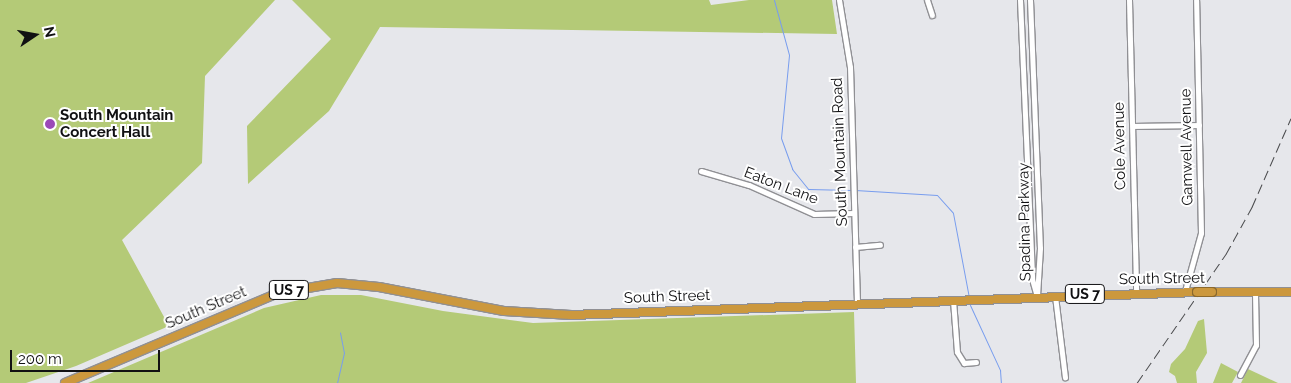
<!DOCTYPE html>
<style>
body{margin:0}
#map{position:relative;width:1291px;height:383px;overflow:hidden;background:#e6e7eb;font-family:Raleway,sans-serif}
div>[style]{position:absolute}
.green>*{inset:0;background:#b4ca77}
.stream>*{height:1px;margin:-0.5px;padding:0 0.5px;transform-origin:0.5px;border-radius:0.5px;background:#789dee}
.roads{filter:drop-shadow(1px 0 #909094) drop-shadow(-1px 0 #909094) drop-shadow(0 1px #909094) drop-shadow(0 -1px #909094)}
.minor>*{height:5px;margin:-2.5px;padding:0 2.5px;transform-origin:2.5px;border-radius:2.5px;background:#fff}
.highway>*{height:8px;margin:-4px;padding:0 4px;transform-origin:4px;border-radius:4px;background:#cc983d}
.rail>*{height:1px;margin-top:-0.5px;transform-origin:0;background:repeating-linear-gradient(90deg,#48494b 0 10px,transparent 0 15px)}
.bridges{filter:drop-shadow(1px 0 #8b692e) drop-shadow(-1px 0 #8b692e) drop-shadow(0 1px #8b692e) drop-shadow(0 -1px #8b692e)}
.highway-bridge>*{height:8px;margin:-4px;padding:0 4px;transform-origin:4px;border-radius:4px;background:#cc983d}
.dots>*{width:14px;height:14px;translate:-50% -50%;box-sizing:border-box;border:2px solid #fff;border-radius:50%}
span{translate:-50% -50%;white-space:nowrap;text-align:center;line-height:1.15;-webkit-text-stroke:4px #fff;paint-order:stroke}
.shield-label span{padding:1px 4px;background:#fff;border:1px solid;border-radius:4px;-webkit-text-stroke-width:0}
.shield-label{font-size:14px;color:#111113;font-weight:700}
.poi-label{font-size:15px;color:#111113;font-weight:700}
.left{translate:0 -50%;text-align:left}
.street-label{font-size:15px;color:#111113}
.north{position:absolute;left:10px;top:10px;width:50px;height:50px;-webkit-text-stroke:4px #fff;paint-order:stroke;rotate:78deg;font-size:14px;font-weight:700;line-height:20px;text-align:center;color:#111113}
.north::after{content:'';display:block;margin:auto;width:18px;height:22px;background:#111113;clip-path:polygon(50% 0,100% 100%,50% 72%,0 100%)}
.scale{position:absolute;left:10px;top:350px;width:150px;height:22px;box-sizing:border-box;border:2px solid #111113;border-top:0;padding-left:6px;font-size:15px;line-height:18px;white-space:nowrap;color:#111113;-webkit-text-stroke:4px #fff;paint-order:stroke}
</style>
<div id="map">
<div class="green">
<i style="clip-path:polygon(0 0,275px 0,205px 76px,202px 163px,122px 240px,169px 326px,76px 366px,26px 383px,0 383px)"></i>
<i style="clip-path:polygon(292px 0,709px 0,711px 5px,749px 0,832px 0,837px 34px,380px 27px,329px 111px,248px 184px,247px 126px,331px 39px)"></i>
<i style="clip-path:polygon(321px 295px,361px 295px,443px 311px,533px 323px,854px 312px,856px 383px,88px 383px,264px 308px)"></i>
<i style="clip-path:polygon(1204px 319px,1207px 353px,1196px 372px,1197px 383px,1177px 383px,1175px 376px,1169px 372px,1171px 364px,1185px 349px,1198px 321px)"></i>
<i style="clip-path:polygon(1221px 363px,1238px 372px,1232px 383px,1213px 383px)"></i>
<i style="clip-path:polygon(1248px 369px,1278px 383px,1241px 383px)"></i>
</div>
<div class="stream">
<i style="left:774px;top:0;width:57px;rotate:74.7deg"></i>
<i style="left:789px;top:55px;width:83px;rotate:95.5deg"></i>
<i style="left:781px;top:138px;width:33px;rotate:70deg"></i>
<i style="left:792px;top:169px;width:26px;rotate:51deg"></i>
<i style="left:808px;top:189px;width:43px;rotate:1.3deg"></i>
<i style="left:855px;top:190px;width:82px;rotate:3.5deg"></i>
<i style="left:937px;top:195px;width:24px;rotate:48deg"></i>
<i style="left:953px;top:213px;width:86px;rotate:79.3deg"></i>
<i style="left:970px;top:305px;width:72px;rotate:65.2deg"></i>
<i style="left:1000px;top:370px;width:13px;rotate:86deg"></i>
<i style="left:337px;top:383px;width:31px;rotate:-77deg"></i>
<i style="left:344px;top:353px;width:21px;rotate:-101deg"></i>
</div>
<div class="roads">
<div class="minor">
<i style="left:839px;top:0;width:68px;rotate:80.7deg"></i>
<i style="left:850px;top:67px;width:237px;rotate:88.3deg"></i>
<i style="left:927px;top:0;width:16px;rotate:72deg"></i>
<i style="left:1020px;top:0;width:279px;rotate:87.5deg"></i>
<i style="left:1032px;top:279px;width:19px;rotate:74deg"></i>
<i style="left:1030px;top:0;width:248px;rotate:87.7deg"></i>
<i style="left:1040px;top:248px;width:48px;rotate:93.6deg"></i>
<i style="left:1129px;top:0;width:292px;rotate:88.6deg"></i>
<i style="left:1133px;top:126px;width:66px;rotate:-0.9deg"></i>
<i style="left:701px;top:171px;width:50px;rotate:16.3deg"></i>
<i style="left:749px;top:185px;width:71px;rotate:24deg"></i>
<i style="left:814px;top:214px;width:40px;rotate:-1.4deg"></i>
<i style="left:855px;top:247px;width:25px;rotate:-5deg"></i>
<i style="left:1185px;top:291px;width:60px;rotate:-74.6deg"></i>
<i style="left:1201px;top:233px;width:233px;rotate:-91.2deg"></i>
<i style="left:1055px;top:296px;width:82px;rotate:83deg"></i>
<i style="left:953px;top:300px;width:52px;rotate:85.6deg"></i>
<i style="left:957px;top:352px;width:13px;rotate:58deg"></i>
<i style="left:964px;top:363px;width:12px;rotate:-5deg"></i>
<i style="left:1240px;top:375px;width:34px;rotate:-62deg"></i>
<i style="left:1256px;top:345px;width:53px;rotate:-91.1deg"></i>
</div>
<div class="highway">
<i style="left:1212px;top:292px;width:79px"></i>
<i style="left:65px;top:383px;width:231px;rotate:-22.9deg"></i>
<i style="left:278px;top:293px;width:60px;rotate:-9.6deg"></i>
<i style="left:337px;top:283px;width:42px;rotate:5.4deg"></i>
<i style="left:379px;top:287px;width:127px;rotate:10.9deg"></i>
<i style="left:504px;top:311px;width:67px;rotate:3.4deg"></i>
<i style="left:571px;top:315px;width:626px;rotate:-2.1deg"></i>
</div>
</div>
<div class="rail">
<i style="left:1137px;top:383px;width:157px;rotate:-55.4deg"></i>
<i style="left:1226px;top:254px;width:54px;rotate:-61deg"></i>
<i style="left:1252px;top:207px;width:97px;rotate:-66.3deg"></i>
</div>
<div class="bridges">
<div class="highway-bridge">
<i style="left:1197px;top:292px;width:15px"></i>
</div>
</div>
<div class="dots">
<i style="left:50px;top:124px;background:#9b49b8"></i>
</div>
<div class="shield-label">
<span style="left:289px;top:290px">US 7</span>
<span style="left:1085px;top:294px">US 7</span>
</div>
<div class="poi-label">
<span class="left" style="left:60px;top:124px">South Mountain<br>Concert Hall</span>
</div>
<div class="street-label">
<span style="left:1120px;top:146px;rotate:-91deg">Cole Avenue</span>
<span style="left:1187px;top:147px;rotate:-91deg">Gamwell Avenue</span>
<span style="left:840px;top:152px;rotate:-92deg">South Mountain Road</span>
<span style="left:781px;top:186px;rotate:21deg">Eaton Lane</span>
<span style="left:1025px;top:222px;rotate:-91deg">Spadina Parkway</span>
<span style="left:1162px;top:279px;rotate:-1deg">South Street</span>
<span style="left:667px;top:297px;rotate:-2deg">South Street</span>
<span style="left:206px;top:308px;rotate:-23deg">South Street</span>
</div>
<div class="north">N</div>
<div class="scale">200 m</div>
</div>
